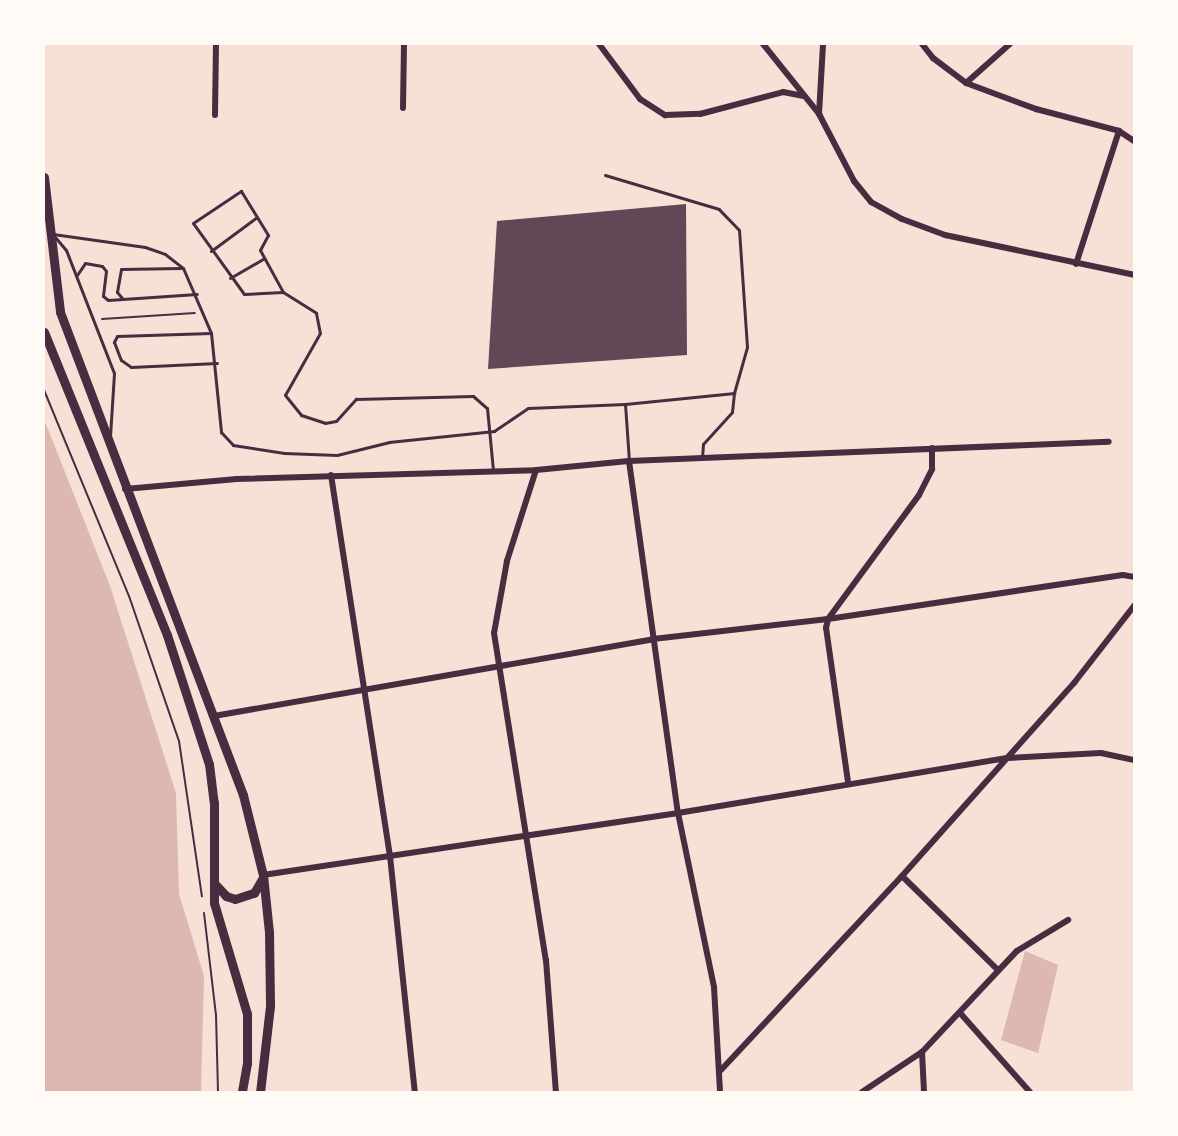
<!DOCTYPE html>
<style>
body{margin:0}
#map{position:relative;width:1178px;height:1136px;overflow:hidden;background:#f7e1d7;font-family:"IBM Plex Serif",serif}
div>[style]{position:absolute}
.water>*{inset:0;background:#dcb8b0}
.building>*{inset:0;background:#644757}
.path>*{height:2px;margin:-1px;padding:0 1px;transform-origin:1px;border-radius:1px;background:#4a2c40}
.service>*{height:3px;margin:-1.5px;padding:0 1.5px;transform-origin:1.5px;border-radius:1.5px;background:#4a2c40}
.minor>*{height:6px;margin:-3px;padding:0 3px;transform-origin:3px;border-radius:3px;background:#4a2c40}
.secondary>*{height:9px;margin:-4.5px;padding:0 4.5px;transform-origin:4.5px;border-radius:4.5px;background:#4a2c40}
span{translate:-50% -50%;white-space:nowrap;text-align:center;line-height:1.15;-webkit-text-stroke:5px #fffaf5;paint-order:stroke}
.frame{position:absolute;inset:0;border:45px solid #fffaf5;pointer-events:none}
</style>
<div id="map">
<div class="water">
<i style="clip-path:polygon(44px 419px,110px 586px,176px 793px,179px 894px,204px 976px,201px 1092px,44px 1092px)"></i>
<i style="clip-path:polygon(1025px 951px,1058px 965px,1038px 1053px,1001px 1040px)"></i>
</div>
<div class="building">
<i style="clip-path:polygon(686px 204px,687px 355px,488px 369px,497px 221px)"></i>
</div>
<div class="path">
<i style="left:102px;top:319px;width:93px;rotate:-3.7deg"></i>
<i style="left:44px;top:390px;width:223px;rotate:67.6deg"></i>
<i style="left:129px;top:596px;width:153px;rotate:71deg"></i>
<i style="left:179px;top:741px;width:157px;rotate:81.6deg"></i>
<i style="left:204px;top:913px;width:103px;rotate:83.3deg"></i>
<i style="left:216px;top:1015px;width:77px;rotate:88.5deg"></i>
</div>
<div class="service">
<i style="left:53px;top:234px;width:93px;rotate:8deg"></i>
<i style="left:145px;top:247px;width:21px;rotate:19deg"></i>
<i style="left:165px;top:254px;width:23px;rotate:38deg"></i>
<i style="left:183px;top:268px;width:71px;rotate:66.7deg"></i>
<i style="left:211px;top:333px;width:100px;rotate:84.2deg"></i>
<i style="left:221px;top:432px;width:18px;rotate:47deg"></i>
<i style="left:233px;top:445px;width:52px;rotate:8.9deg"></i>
<i style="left:284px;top:453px;width:53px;rotate:2.2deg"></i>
<i style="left:337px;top:455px;width:54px;rotate:-14deg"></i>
<i style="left:389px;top:442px;width:106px;rotate:-6deg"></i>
<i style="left:494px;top:431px;width:41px;rotate:-34.1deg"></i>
<i style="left:528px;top:408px;width:97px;rotate:-2.4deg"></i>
<i style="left:625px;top:404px;width:110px;rotate:-5.8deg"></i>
<i style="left:734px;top:393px;width:48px;rotate:-74.2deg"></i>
<i style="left:747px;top:347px;width:117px;rotate:-93.9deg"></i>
<i style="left:739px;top:230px;width:29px;rotate:-134deg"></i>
<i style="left:719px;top:209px;width:119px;rotate:-163.4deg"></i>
<i style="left:55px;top:237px;width:17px;rotate:50deg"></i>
<i style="left:66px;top:250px;width:132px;rotate:68.7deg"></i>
<i style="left:114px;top:373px;width:63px;rotate:93.6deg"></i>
<i style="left:211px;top:251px;width:57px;rotate:-36.5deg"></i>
<i style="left:77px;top:275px;width:14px;rotate:-56deg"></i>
<i style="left:85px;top:263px;width:17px;rotate:10deg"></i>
<i style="left:102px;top:266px;width:6px;rotate:51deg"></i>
<i style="left:106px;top:271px;width:25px;rotate:97deg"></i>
<i style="left:103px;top:296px;width:6px;rotate:39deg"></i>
<i style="left:108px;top:300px;width:89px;rotate:-3.9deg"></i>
<i style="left:230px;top:278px;width:39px;rotate:-30deg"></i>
<i style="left:283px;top:292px;width:39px;rotate:177deg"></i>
<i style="left:244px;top:294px;width:87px;rotate:-125.7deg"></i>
<i style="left:193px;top:223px;width:58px;rotate:-33.7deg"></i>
<i style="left:241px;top:191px;width:52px;rotate:58.5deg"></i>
<i style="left:268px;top:235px;width:17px;rotate:118deg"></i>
<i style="left:260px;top:250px;width:48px;rotate:61.3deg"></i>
<i style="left:283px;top:292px;width:39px;rotate:32deg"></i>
<i style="left:316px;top:313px;width:20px;rotate:79deg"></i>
<i style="left:320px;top:333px;width:71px;rotate:119.4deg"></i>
<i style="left:285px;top:395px;width:26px;rotate:51deg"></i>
<i style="left:301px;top:415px;width:25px;rotate:18deg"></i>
<i style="left:325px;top:423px;width:11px;rotate:-10deg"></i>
<i style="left:336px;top:421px;width:30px;rotate:-48deg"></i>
<i style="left:356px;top:399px;width:117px;rotate:-1.5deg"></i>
<i style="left:473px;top:396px;width:18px;rotate:41deg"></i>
<i style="left:487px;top:408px;width:62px;rotate:84.5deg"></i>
<i style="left:122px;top:298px;width:8px;rotate:-130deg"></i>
<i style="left:117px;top:292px;width:23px;rotate:-80deg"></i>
<i style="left:121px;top:269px;width:60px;rotate:-1deg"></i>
<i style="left:211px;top:333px;width:94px;rotate:178.2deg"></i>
<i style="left:117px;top:336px;width:7px;rotate:117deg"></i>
<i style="left:114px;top:342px;width:19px;rotate:69deg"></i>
<i style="left:121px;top:360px;width:12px;rotate:35deg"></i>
<i style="left:131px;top:367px;width:86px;rotate:-2.7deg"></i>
<i style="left:625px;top:404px;width:57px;rotate:86deg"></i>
<i style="left:702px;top:458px;width:14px;rotate:-86deg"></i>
<i style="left:703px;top:444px;width:43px;rotate:-47.8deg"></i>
<i style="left:732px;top:412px;width:19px;rotate:-84deg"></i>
</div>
<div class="minor">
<i style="left:599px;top:44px;width:69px;rotate:53.3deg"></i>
<i style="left:640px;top:99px;width:30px;rotate:33deg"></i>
<i style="left:665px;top:115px;width:35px;rotate:-2deg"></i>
<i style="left:700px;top:114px;width:86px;rotate:-14.8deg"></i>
<i style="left:783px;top:92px;width:21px;rotate:11deg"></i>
<i style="left:763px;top:44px;width:90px;rotate:51.3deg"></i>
<i style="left:819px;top:114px;width:76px;rotate:62.4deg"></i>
<i style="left:854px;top:181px;width:27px;rotate:51deg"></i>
<i style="left:871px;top:202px;width:35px;rotate:29deg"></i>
<i style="left:902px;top:219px;width:46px;rotate:20.4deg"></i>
<i style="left:945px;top:235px;width:193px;rotate:11.9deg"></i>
<i style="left:922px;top:44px;width:18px;rotate:52deg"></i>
<i style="left:933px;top:58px;width:41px;rotate:37.1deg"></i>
<i style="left:966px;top:83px;width:75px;rotate:20.4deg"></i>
<i style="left:1036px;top:109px;width:86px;rotate:14.8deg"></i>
<i style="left:1119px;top:131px;width:18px;rotate:34deg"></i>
<i style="left:966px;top:83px;width:59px;rotate:-41.6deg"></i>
<i style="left:403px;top:108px;width:64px;rotate:-89.1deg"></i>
<i style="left:819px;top:114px;width:70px;rotate:-86.7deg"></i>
<i style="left:215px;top:115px;width:71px;rotate:-89.2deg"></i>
<i style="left:1076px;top:264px;width:140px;rotate:-72.1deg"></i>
<i style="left:629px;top:461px;width:355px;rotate:82.1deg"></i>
<i style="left:678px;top:813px;width:178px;rotate:78.3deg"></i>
<i style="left:714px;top:987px;width:105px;rotate:86.7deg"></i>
<i style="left:536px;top:470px;width:96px;rotate:107.7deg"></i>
<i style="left:507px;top:561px;width:73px;rotate:100.2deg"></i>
<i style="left:494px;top:633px;width:331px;rotate:81deg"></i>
<i style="left:546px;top:960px;width:132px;rotate:85.7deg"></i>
<i style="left:331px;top:475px;width:386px;rotate:81.2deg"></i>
<i style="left:390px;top:856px;width:237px;rotate:84deg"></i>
<i style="left:125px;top:489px;width:112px;rotate:-5.1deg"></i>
<i style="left:237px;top:479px;width:299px;rotate:-1.7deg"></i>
<i style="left:536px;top:470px;width:93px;rotate:-5.5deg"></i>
<i style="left:629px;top:461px;width:480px;rotate:-2.3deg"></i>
<i style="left:214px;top:716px;width:446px;rotate:-9.9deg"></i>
<i style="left:653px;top:639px;width:176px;rotate:-6.5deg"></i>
<i style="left:828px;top:619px;width:298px;rotate:-8.5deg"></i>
<i style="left:1123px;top:575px;width:11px;rotate:10deg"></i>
<i style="left:848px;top:782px;width:156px;rotate:-98.1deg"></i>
<i style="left:826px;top:628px;width:9px;rotate:-77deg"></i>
<i style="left:828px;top:619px;width:154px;rotate:-53.7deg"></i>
<i style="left:919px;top:495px;width:29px;rotate:-63deg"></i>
<i style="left:932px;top:469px;width:21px;rotate:-90deg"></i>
<i style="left:263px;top:875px;width:420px;rotate:-8.5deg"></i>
<i style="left:678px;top:813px;width:335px;rotate:-9.5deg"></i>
<i style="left:1008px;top:758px;width:93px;rotate:-3.1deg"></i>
<i style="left:1101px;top:753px;width:34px;rotate:12deg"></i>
<i style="left:902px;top:876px;width:133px;rotate:44.4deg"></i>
<i style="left:961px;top:1014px;width:104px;rotate:48.5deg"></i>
<i style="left:922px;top:1052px;width:40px;rotate:87.1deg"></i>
<i style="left:721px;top:1070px;width:265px;rotate:-47deg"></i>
<i style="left:902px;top:876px;width:259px;rotate:-48.3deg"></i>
<i style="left:1074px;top:683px;width:98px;rotate:-52.1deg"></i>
<i style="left:862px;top:1092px;width:72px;rotate:-33.7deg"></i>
<i style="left:922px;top:1052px;width:139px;rotate:-46.8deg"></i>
<i style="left:1017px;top:951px;width:60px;rotate:-31.3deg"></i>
</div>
<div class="secondary">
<i style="left:44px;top:177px;width:136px;rotate:83.2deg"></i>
<i style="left:60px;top:312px;width:517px;rotate:69.25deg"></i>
<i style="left:243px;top:795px;width:82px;rotate:76deg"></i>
<i style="left:263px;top:875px;width:57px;rotate:84deg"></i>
<i style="left:269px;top:932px;width:74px;rotate:89.2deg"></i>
<i style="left:270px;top:1006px;width:87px;rotate:96.6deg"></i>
<i style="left:44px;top:332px;width:327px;rotate:67.9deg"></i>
<i style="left:167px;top:635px;width:136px;rotate:72deg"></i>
<i style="left:209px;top:764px;width:39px;rotate:83deg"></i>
<i style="left:214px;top:803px;width:100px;rotate:90deg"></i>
<i style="left:214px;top:903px;width:116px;rotate:73.4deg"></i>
<i style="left:247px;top:1014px;width:49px;rotate:90deg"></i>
<i style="left:247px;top:1063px;width:29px;rotate:100deg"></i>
<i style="left:214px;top:883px;width:18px;rotate:47deg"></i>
<i style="left:226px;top:896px;width:9px;rotate:18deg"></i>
<i style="left:235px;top:899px;width:20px;rotate:-18deg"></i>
<i style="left:254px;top:893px;width:16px;rotate:-60deg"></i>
</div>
<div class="frame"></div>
</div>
